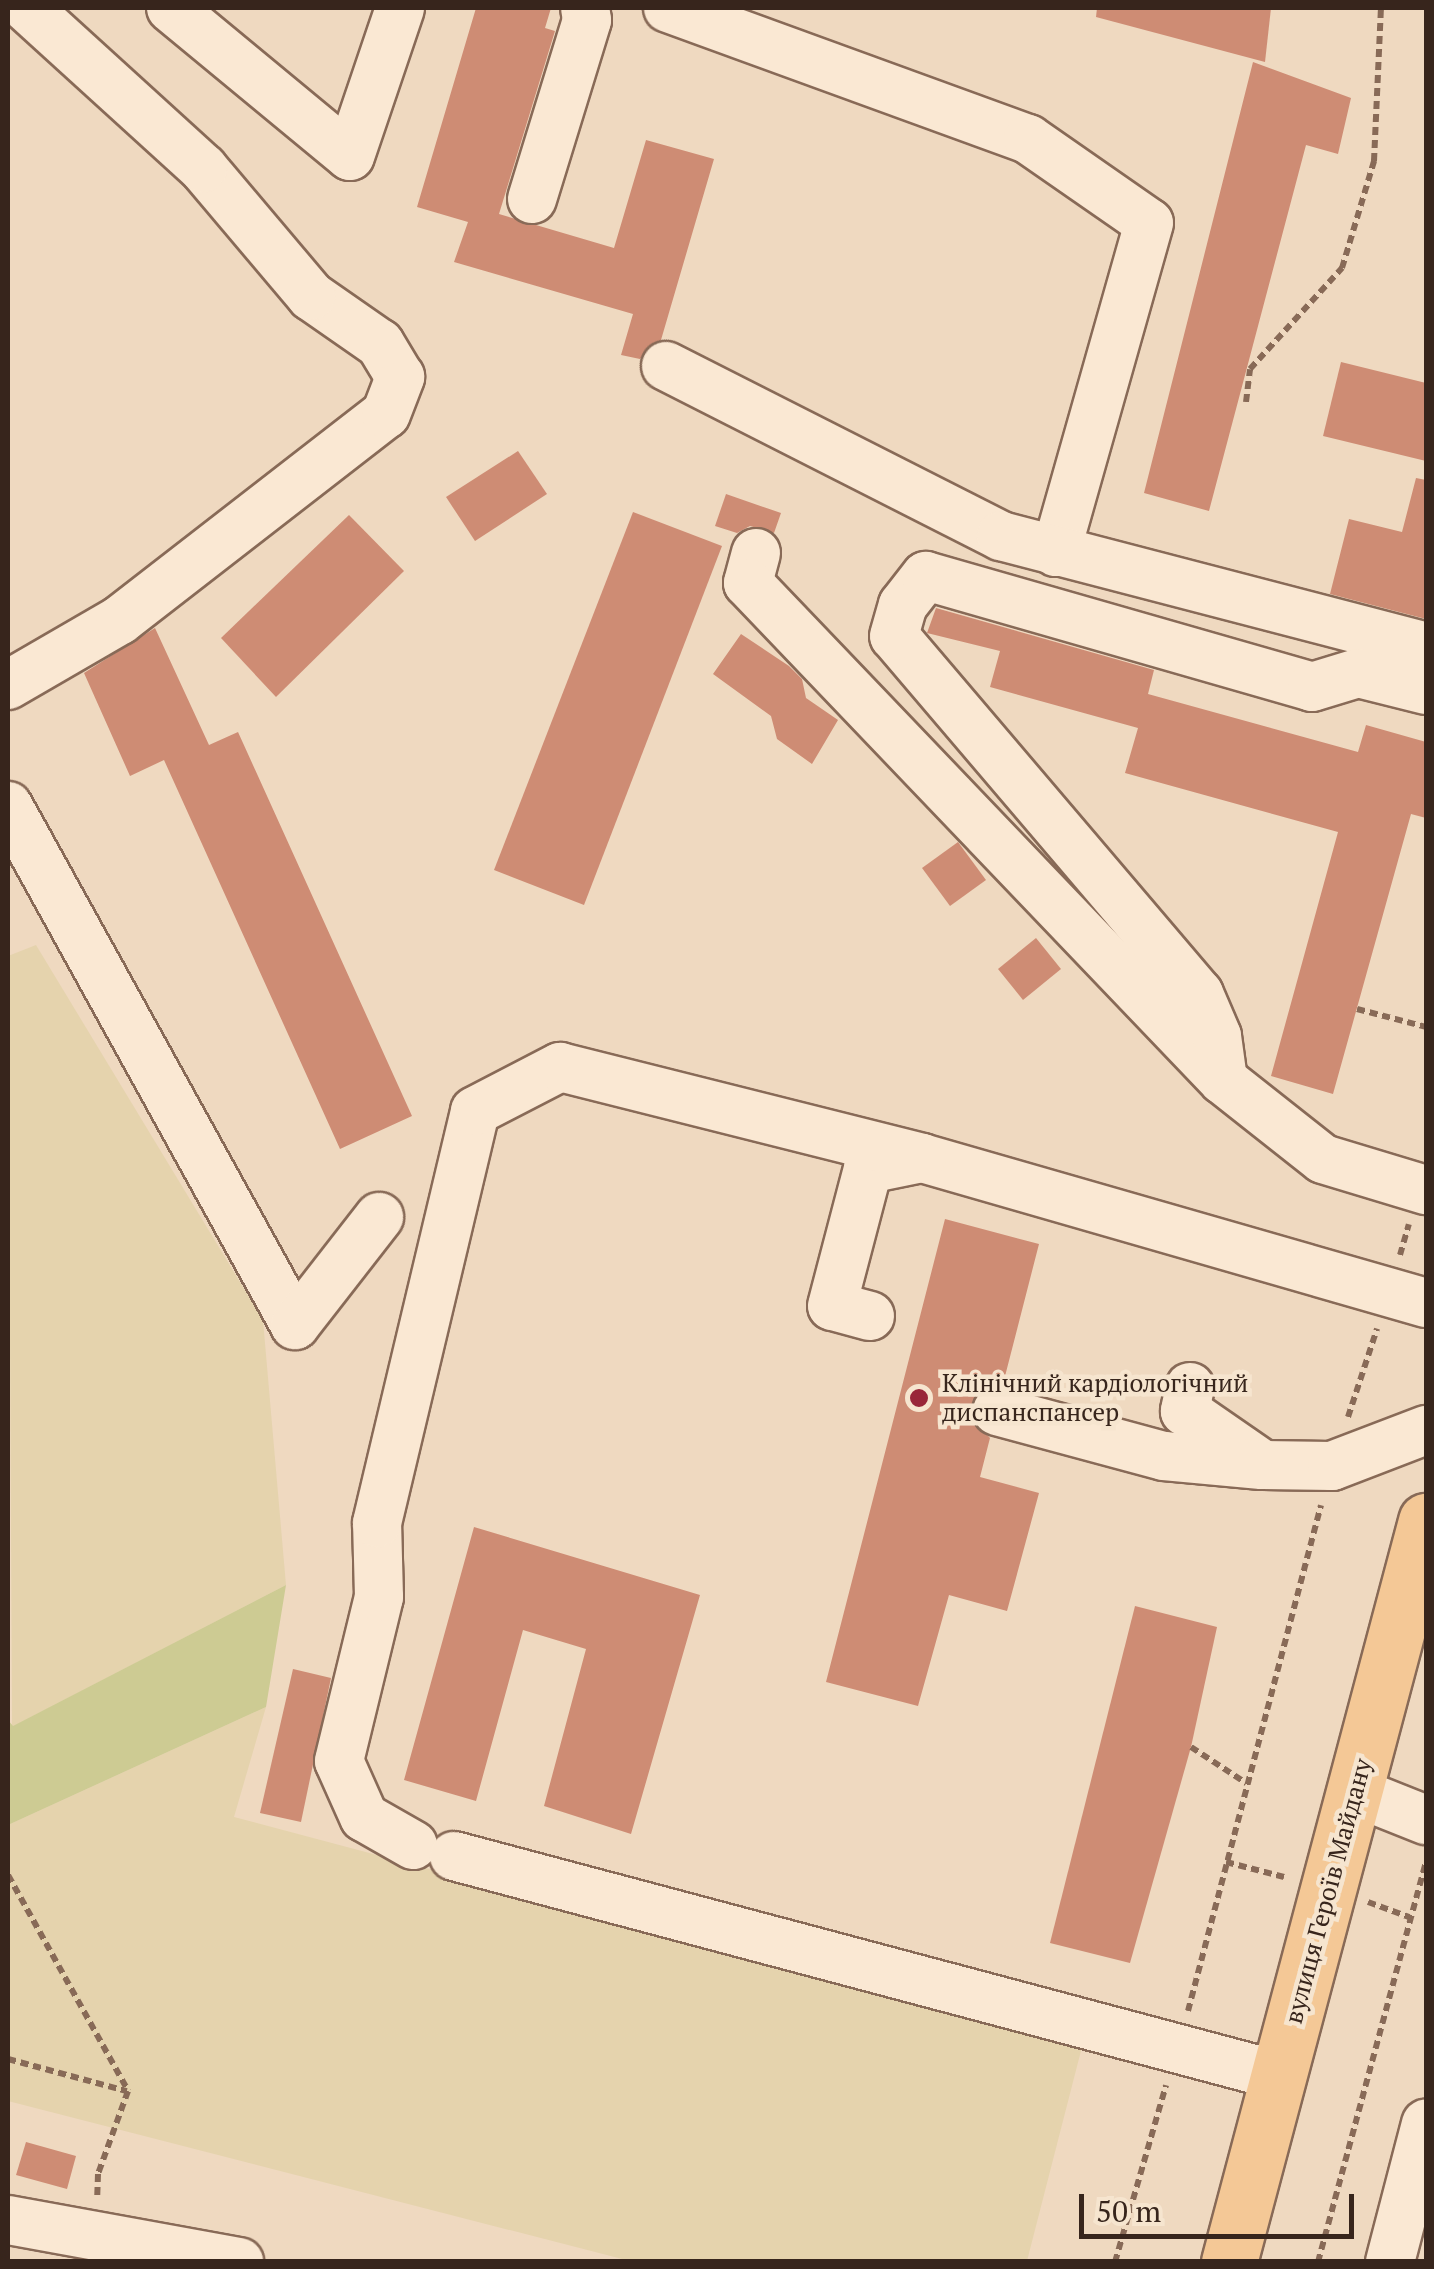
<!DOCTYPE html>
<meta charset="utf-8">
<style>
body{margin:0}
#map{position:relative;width:1434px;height:2269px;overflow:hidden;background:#efd9c0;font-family:"PT Serif",serif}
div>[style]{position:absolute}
.farmland>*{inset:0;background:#e5d3ad}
.green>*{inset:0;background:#cdcb93}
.building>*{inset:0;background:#ce8c74}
.path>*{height:6px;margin-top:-3px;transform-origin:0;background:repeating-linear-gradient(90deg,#886a57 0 8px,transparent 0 13px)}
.roads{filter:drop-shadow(2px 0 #886a57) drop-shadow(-2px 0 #886a57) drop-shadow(0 2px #886a57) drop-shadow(0 -2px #886a57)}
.minor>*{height:48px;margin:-24px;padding:0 24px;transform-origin:24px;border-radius:24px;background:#fae8d3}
.major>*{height:55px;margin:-27.5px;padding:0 27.5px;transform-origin:27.5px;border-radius:27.5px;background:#f4c896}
.dots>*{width:28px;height:28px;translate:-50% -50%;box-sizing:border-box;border:5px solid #f6e5cf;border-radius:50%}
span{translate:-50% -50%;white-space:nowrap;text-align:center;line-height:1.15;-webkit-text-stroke:9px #f6e5cf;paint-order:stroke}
.poi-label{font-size:25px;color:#37251c}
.left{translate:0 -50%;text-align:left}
.street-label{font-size:25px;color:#37251c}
.frame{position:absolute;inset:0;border:10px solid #37251c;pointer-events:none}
.scale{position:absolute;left:1079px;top:2194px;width:275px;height:45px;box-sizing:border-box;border:5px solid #37251c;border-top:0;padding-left:12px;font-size:30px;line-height:35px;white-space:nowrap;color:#37251c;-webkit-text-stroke:8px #f6e5cf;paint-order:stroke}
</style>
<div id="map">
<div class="farmland">
<i style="clip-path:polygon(36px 945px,263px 1320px,286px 1585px,12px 1727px,8px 956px)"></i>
<i style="clip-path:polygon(266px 1707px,234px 1817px,1083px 2043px,1027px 2261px,630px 2261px,8px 2101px,8px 1825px)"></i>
</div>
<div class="green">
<i style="clip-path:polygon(286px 1585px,266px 1707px,8px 1825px,8px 1720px,13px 1726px)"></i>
</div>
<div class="building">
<i style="clip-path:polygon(476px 8px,551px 8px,545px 28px,555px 31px,499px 214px,614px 248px,646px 140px,714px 159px,661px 340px,640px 359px,621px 355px,633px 314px,454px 262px,468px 222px,417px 207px)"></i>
<i style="clip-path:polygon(1097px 8px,1271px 8px,1265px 62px,1096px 17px)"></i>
<i style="clip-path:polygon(1253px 62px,1351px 98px,1338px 154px,1306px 145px,1209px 511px,1144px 493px)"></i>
<i style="clip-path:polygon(1341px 362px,1426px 383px,1426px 461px,1323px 436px)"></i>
<i style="clip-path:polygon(518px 451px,547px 494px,475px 541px,446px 497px)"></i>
<i style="clip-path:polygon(1416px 478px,1426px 480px,1426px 619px,1330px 594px,1349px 519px,1402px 532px)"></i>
<i style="clip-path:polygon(726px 494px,781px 513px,774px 533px,750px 526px,737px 533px,715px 526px)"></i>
<i style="clip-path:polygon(633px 512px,722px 546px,584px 905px,494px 870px)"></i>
<i style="clip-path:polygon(349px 515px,404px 571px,276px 697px,221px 638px)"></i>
<i style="clip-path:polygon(936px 608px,1154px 670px,1148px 694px,1358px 752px,1366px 725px,1426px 742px,1426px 818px,1411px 814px,1333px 1094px,1271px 1076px,1338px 832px,1125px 773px,1138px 728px,990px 687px,1000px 651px,927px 633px)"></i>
<i style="clip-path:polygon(155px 628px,209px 745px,238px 732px,412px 1116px,340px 1149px,164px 760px,130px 776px,84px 673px)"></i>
<i style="clip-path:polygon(741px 634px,789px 666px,802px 679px,806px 698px,838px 720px,812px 764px,777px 739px,771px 716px,713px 674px)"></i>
<i style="clip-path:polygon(958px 842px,986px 880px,950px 906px,922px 868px)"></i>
<i style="clip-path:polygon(1036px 938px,1061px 969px,1023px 1000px,998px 969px)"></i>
<i style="clip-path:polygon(945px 1219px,1039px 1244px,1003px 1384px,978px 1391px,970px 1417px,990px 1438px,980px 1477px,1039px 1493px,1007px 1611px,949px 1595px,918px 1706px,826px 1682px)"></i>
<i style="clip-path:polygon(474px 1527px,700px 1595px,631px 1834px,544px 1806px,586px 1649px,523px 1630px,476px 1801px,404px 1780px)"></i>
<i style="clip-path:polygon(1135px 1606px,1217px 1627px,1191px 1747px,1130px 1963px,1050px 1943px)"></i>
<i style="clip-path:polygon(293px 1669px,331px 1678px,301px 1822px,260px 1813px)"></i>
<i style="clip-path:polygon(26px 2142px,76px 2156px,67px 2189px,16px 2175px)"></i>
</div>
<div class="path">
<i style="left:1246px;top:402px;width:33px;rotate:-83deg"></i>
<i style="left:1250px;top:369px;width:137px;rotate:-47.7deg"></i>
<i style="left:1342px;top:268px;width:112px;rotate:-73.3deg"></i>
<i style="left:1374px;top:161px;width:153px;rotate:-87.4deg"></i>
<i style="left:1357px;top:1009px;width:71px;rotate:14.6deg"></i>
<i style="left:1400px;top:1255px;width:32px;rotate:-74deg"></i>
<i style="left:1348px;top:1417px;width:93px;rotate:-71.8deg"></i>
<i style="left:1191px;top:1747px;width:66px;rotate:33.2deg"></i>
<i style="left:1226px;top:1862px;width:60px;rotate:14.5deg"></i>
<i style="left:8px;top:1875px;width:247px;rotate:60.9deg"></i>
<i style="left:128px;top:2091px;width:88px;rotate:109.9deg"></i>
<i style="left:98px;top:2174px;width:25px;rotate:92deg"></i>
<i style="left:1368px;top:1902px;width:44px;rotate:20.1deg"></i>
<i style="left:1188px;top:2011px;width:523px;rotate:-75.27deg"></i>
<i style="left:8px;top:2059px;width:123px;rotate:15.1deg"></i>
<i style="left:1115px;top:2262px;width:184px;rotate:-73.9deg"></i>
<i style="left:1318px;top:2262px;width:415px;rotate:-74.9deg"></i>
</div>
<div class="roads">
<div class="minor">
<i style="left:171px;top:8px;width:232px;rotate:39.6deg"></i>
<i style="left:350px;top:156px;width:156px;rotate:-71.3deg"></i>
<i style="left:668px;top:8px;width:383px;rotate:20deg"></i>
<i style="left:1028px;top:139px;width:147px;rotate:34.8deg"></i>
<i style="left:1149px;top:223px;width:342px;rotate:105.8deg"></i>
<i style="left:532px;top:199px;width:187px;rotate:-72.9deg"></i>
<i style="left:587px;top:20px;width:12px;rotate:-99deg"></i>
<i style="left:666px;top:366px;width:376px;rotate:26.9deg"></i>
<i style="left:1001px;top:536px;width:439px;rotate:14.6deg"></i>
<i style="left:756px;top:553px;width:31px;rotate:105deg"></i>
<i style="left:748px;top:583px;width:687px;rotate:46.3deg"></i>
<i style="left:1223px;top:1080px;width:127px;rotate:38.3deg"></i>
<i style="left:1323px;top:1159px;width:108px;rotate:16.8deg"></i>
<i style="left:8px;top:685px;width:129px;rotate:-30.1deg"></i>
<i style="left:120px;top:620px;width:336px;rotate:-37.8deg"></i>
<i style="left:386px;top:414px;width:40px;rotate:-69deg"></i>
<i style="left:400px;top:377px;width:39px;rotate:-121deg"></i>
<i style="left:380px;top:344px;width:84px;rotate:-145.2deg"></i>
<i style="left:311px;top:296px;width:167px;rotate:-130.2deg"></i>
<i style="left:203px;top:168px;width:238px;rotate:-137.7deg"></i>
<i style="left:8px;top:806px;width:593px;rotate:61.06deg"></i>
<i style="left:295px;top:1325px;width:137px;rotate:-52.1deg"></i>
<i style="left:1223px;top:1080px;width:44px;rotate:-97.8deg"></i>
<i style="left:1217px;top:1036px;width:46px;rotate:-113.2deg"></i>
<i style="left:1199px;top:994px;width:470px;rotate:-130.4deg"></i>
<i style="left:894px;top:636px;width:32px;rotate:-74deg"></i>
<i style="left:903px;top:605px;width:37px;rotate:-52deg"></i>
<i style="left:926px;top:576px;width:402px;rotate:16deg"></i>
<i style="left:1312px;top:687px;width:48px;rotate:-16.9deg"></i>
<i style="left:1358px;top:673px;width:70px;rotate:14deg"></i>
<i style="left:870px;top:1316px;width:39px;rotate:-165deg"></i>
<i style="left:832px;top:1306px;width:142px;rotate:-75.3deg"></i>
<i style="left:868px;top:1169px;width:55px;rotate:-11.5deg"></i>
<i style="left:922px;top:1158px;width:524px;rotate:16.05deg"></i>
<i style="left:1190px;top:1387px;width:25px;rotate:102deg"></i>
<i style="left:1185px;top:1411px;width:95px;rotate:34.7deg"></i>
<i style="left:1263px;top:1465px;width:69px;rotate:0.8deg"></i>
<i style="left:1332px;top:1466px;width:101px;rotate:-21deg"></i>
<i style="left:997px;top:1411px;width:173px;rotate:15.1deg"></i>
<i style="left:1164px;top:1456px;width:95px;rotate:5.4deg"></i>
<i style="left:1353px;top:1791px;width:79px;rotate:21.7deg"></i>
<i style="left:413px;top:1845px;width:56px;rotate:-150.3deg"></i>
<i style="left:364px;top:1817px;width:61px;rotate:-114.1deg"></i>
<i style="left:339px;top:1761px;width:169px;rotate:-76.3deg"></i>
<i style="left:379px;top:1597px;width:74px;rotate:-91.5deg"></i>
<i style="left:377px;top:1523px;width:423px;rotate:-76.6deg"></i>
<i style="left:475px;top:1111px;width:96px;rotate:-27.4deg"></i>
<i style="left:560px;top:1067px;width:373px;rotate:14.1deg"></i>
<i style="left:454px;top:1856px;width:855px;rotate:14.91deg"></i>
<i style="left:8px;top:2220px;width:235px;rotate:10.3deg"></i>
<i style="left:1390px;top:2262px;width:143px;rotate:-75.4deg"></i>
</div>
<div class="major">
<i style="left:1229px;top:2262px;width:767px;rotate:-75.11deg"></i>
</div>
</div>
<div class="dots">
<i style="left:919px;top:1398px;background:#992639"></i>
</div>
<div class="poi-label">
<span class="left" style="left:942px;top:1398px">Клінічний кардіологічний<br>диспанспансер</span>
</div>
<div class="street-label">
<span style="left:1328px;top:1891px;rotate:-75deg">вулиця Героїв Майдану</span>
</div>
<div class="frame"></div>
<div class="scale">50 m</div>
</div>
